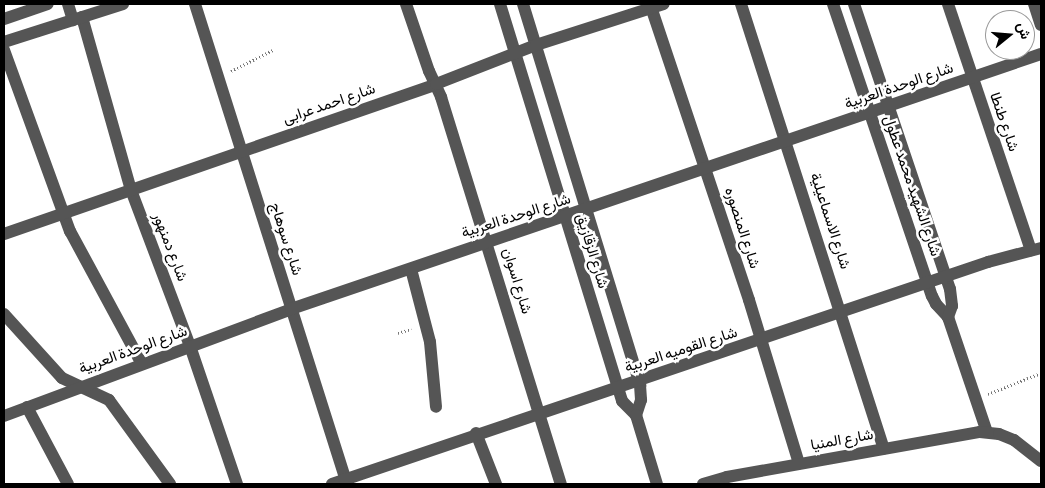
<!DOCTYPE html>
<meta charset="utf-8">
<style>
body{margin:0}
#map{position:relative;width:1045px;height:488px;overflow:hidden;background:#fff;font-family:"Sofia Sans Condensed",Vazirmatn,sans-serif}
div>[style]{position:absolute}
.path>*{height:3px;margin-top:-1.5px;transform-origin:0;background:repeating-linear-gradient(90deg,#777 0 1px,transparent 0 3.5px)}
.minor>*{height:12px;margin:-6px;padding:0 6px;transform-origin:6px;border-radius:6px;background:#555}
span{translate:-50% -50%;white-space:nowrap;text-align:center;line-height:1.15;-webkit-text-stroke:5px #fff;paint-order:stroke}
.street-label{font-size:15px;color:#000}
.frame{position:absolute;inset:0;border:5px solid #000;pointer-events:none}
.north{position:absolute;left:985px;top:10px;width:50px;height:50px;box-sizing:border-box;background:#fff;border:1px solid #999;border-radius:50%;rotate:73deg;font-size:14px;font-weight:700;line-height:20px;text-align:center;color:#000}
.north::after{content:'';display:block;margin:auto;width:18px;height:22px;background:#000;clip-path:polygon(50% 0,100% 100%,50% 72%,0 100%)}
</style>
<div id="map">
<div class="path">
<i style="left:231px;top:71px;width:47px;rotate:-26.6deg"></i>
<i style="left:398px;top:333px;width:14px;rotate:-17deg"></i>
<i style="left:988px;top:394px;width:57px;rotate:-21.6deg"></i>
</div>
<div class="minor">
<i style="left:68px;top:4px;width:17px;rotate:73deg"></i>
<i style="left:195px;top:4px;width:503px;rotate:72.43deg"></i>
<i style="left:406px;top:4px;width:71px;rotate:71.1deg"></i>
<i style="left:429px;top:71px;width:29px;rotate:65deg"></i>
<i style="left:441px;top:97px;width:405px;rotate:72.8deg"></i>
<i style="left:500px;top:4px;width:415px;rotate:72.9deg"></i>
<i style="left:622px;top:401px;width:20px;rotate:45deg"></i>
<i style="left:523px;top:4px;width:399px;rotate:72.9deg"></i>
<i style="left:640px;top:385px;width:15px;rotate:86deg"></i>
<i style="left:641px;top:400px;width:16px;rotate:108deg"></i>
<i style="left:636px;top:415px;width:72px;rotate:73.1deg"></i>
<i style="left:650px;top:4px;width:312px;rotate:71.5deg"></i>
<i style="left:749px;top:300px;width:171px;rotate:73deg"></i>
<i style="left:741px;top:4px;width:467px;rotate:72.2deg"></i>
<i style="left:833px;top:4px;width:308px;rotate:71.3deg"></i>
<i style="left:932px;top:296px;width:9px;rotate:63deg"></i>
<i style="left:936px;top:304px;width:18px;rotate:47deg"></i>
<i style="left:948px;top:317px;width:121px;rotate:71.3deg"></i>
<i style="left:854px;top:4px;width:301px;rotate:71.4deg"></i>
<i style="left:950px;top:289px;width:17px;rotate:83deg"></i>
<i style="left:952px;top:306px;width:12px;rotate:110deg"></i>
<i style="left:948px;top:4px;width:260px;rotate:71.4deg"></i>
<i style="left:1034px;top:4px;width:22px;rotate:72deg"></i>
<i style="left:82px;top:17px;width:180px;rotate:74.2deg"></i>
<i style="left:131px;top:190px;width:167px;rotate:69.3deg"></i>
<i style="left:190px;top:346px;width:146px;rotate:71.2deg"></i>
<i style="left:4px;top:19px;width:46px;rotate:-18.8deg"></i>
<i style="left:4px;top:42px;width:125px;rotate:-17.7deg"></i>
<i style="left:4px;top:50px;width:193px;rotate:70deg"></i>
<i style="left:70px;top:231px;width:151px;rotate:61.6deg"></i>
<i style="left:4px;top:234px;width:457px;rotate:-19.1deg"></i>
<i style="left:436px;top:84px;width:107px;rotate:-21.3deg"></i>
<i style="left:536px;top:45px;width:134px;rotate:-17.8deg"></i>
<i style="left:411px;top:269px;width:75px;rotate:75.4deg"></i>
<i style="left:430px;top:342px;width:65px;rotate:84.7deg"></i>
<i style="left:4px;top:314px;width:86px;rotate:47.8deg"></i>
<i style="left:62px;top:378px;width:52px;rotate:25.1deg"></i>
<i style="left:109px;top:400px;width:104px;rotate:54deg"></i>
<i style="left:27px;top:407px;width:87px;rotate:62deg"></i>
<i style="left:4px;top:416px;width:306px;rotate:-20.4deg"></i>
<i style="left:291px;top:309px;width:792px;rotate:-18.78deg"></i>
<i style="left:476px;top:433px;width:55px;rotate:68.6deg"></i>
<i style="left:332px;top:484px;width:693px;rotate:-18.7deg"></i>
<i style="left:988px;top:262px;width:55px;rotate:-14.8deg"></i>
<i style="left:703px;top:484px;width:25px;rotate:-16deg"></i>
<i style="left:727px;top:477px;width:257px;rotate:-10.1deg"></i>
<i style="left:980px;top:432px;width:19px;rotate:6deg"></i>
<i style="left:999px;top:434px;width:16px;rotate:22deg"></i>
<i style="left:1014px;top:440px;width:34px;rotate:38deg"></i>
</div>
<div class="street-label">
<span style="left:899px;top:86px;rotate:-19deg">شارع الوحدة العربية</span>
<span style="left:329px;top:104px;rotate:-19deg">شارع احمد عرابى</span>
<span style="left:1004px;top:122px;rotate:71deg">شارع طنطا</span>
<span style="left:912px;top:186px;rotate:71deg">شارع الشهيد محمد عطول</span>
<span style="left:516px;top:216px;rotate:-18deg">شارع الوحدة العربية</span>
<span style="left:830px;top:221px;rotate:72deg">شارع الاسماعيلية</span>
<span style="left:742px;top:228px;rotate:72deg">شارع المنصوره</span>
<span style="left:286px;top:239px;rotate:72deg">شارع سوهاج</span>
<span style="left:170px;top:247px;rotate:69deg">شارع دمنهور</span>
<span style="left:592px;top:251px;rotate:73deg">شارع الزقازيق</span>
<span style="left:517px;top:281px;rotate:73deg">شارع اسوان</span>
<span style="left:133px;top:350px;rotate:-20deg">شارع الوحدة العربية</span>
<span style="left:681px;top:350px;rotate:-18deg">شارع القوميه العربية</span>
<span style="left:842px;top:440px;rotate:-10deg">شارع المنيا</span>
</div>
<div class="frame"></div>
<div class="north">ش</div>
</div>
